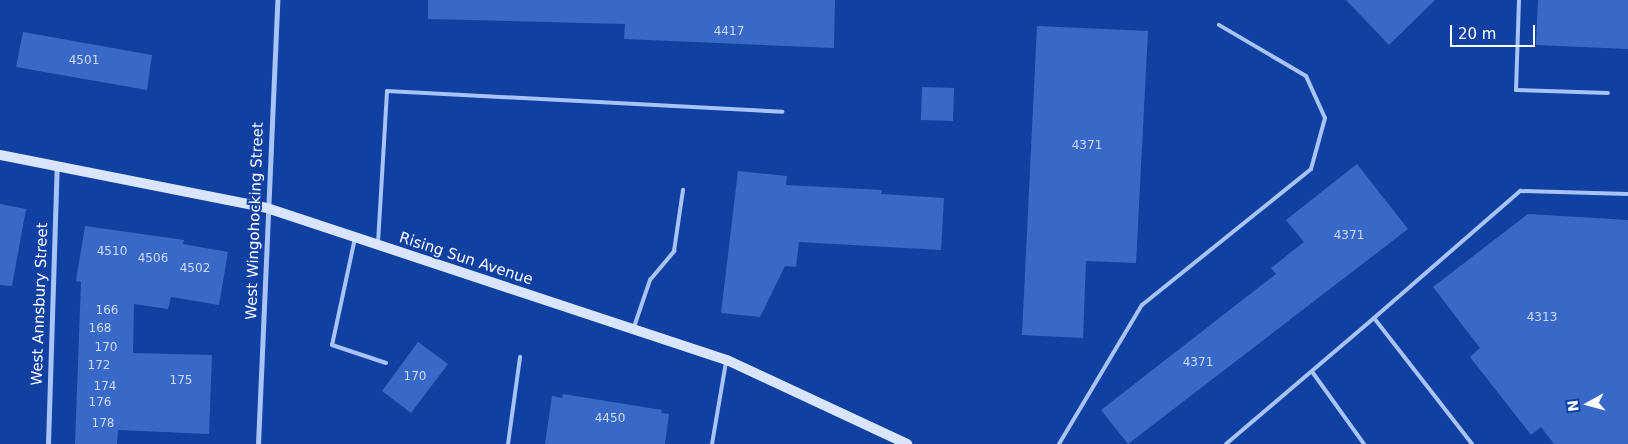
<!DOCTYPE html>
<style>
body{margin:0}
#map{position:relative;width:1628px;height:444px;overflow:hidden;background:#1040a1;font-family:"DejaVu Sans",sans-serif}
div>[style]{position:absolute}
.building>*{inset:0;background:#3969c8}
.lane>*{height:4px;margin:-2px;padding:0 2px;transform-origin:2px;border-radius:2px;background:#a8c3f6}
.street>*{height:5px;margin:-2.5px;padding:0 2.5px;transform-origin:2.5px;border-radius:2.5px;background:#a8c3f6}
.secondary>*{height:10px;margin:-5px;padding:0 5px;transform-origin:5px;border-radius:5px;background:#d9e5fe}
span{translate:-50% -50%;white-space:nowrap;text-align:center;line-height:1.15;-webkit-text-stroke:4px #1040a1;paint-order:stroke}
.number-label{font-size:12px;color:#cedaf1}
.number-label span{-webkit-text-stroke-width:0}
.street-label{font-size:15px;color:#fff}
.north{position:absolute;left:1563px;top:379px;width:50px;height:50px;-webkit-text-stroke:4px #1040a1;paint-order:stroke;rotate:263deg;font-size:14px;font-weight:700;line-height:20px;text-align:center;color:#fff}
.north::after{content:'';display:block;margin:auto;width:18px;height:22px;background:#fff;clip-path:polygon(50% 0,100% 100%,50% 72%,0 100%)}
.scale{position:absolute;left:1450px;top:25px;width:85px;height:22px;box-sizing:border-box;border:2px solid #fff;border-top:0;padding-left:6px;font-size:15px;line-height:18px;white-space:nowrap;color:#fff;-webkit-text-stroke:4px #1040a1;paint-order:stroke}
</style>
<div id="map">
<div class="building">
<i style="clip-path:polygon(428px 0,835px 0,834px 48px,624px 39px,625px 24px,428px 19px)"></i>
<i style="clip-path:polygon(1346px 0,1435px 0,1389px 45px)"></i>
<i style="clip-path:polygon(1538px 0,1628px 0,1628px 49px,1536px 45px)"></i>
<i style="clip-path:polygon(1037px 26px,1148px 31px,1136px 263px,1086px 261px,1083px 338px,1022px 335px)"></i>
<i style="clip-path:polygon(23px 32px,152px 55px,147px 90px,16px 67px)"></i>
<i style="clip-path:polygon(922px 87px,954px 88px,953px 121px,921px 120px)"></i>
<i style="clip-path:polygon(1357px 164px,1408px 229px,1128px 444px,1101px 410px,1276px 274px,1271px 268px,1304px 242px,1286px 220px)"></i>
<i style="clip-path:polygon(738px 171px,787px 176px,786px 185px,882px 190px,881px 194px,944px 198px,941px 250px,799px 242px,796px 267px,785px 266px,760px 317px,721px 313px)"></i>
<i style="clip-path:polygon(0 204px,26px 209px,12px 286px,0 285px)"></i>
<i style="clip-path:polygon(1528px 214px,1628px 220px,1628px 444px,1554px 444px,1541px 427px,1531px 435px,1470px 357px,1480px 348px,1433px 287px)"></i>
<i style="clip-path:polygon(85px 226px,184px 240px,183px 244px,228px 252px,219px 305px,171px 297px,168px 309px,134px 304px,133px 353px,212px 355px,209px 434px,118px 430px,117px 444px,75px 444px,81px 282px,76px 281px)"></i>
<i style="clip-path:polygon(418px 342px,448px 364px,411px 413px,382px 391px)"></i>
<i style="clip-path:polygon(563px 394px,662px 410px,661px 413px,669px 414px,665px 444px,545px 444px,552px 396px,562px 398px)"></i>
</div>
<div class="lane">
<i style="left:1519px;top:0;width:90px;rotate:91.9deg"></i>
<i style="left:1516px;top:90px;width:92px;rotate:1.9deg"></i>
<i style="left:355px;top:238px;width:109px;rotate:102.1deg"></i>
<i style="left:332px;top:345px;width:57px;rotate:18.4deg"></i>
<i style="left:378px;top:243px;width:152px;rotate:-86.6deg"></i>
<i style="left:387px;top:91px;width:396px;rotate:3deg"></i>
<i style="left:1374px;top:318px;width:194px;rotate:-41deg"></i>
<i style="left:1520px;top:191px;width:108px;rotate:1.6deg"></i>
<i style="left:634px;top:327px;width:50px;rotate:-71.2deg"></i>
<i style="left:650px;top:280px;width:38px;rotate:-50deg"></i>
<i style="left:674px;top:251px;width:62px;rotate:-81.6deg"></i>
<i style="left:1313px;top:373px;width:87px;rotate:54.3deg"></i>
<i style="left:508px;top:444px;width:88px;rotate:-82.1deg"></i>
<i style="left:712px;top:444px;width:83px;rotate:-80.3deg"></i>
<i style="left:1059px;top:444px;width:162px;rotate:-59.2deg"></i>
<i style="left:1142px;top:305px;width:217px;rotate:-38.8deg"></i>
<i style="left:1311px;top:169px;width:53px;rotate:-74.6deg"></i>
<i style="left:1325px;top:118px;width:46px;rotate:-114.3deg"></i>
<i style="left:1306px;top:76px;width:101px;rotate:-149.6deg"></i>
<i style="left:1226px;top:444px;width:194px;rotate:-40.4deg"></i>
<i style="left:1374px;top:318px;width:160px;rotate:52.1deg"></i>
</div>
<div class="street">
<i style="left:48px;top:444px;width:279px;rotate:-88.2deg"></i>
<i style="left:258px;top:444px;width:444px;rotate:-87.5deg"></i>
</div>
<div class="secondary">
<i style="left:0;top:155px;width:272px;rotate:11.2deg"></i>
<i style="left:267px;top:208px;width:484px;rotate:18.3deg"></i>
<i style="left:727px;top:360px;width:199px;rotate:25deg"></i>
</div>
<div class="number-label">
<span style="left:729px;top:32px">4417</span>
<span style="left:84px;top:61px">4501</span>
<span style="left:1087px;top:146px">4371</span>
<span style="left:1349px;top:236px">4371</span>
<span style="left:112px;top:252px">4510</span>
<span style="left:153px;top:259px">4506</span>
<span style="left:195px;top:269px">4502</span>
<span style="left:107px;top:311px">166</span>
<span style="left:1542px;top:318px">4313</span>
<span style="left:100px;top:329px">168</span>
<span style="left:106px;top:348px">170</span>
<span style="left:1198px;top:363px">4371</span>
<span style="left:99px;top:366px">172</span>
<span style="left:415px;top:377px">170</span>
<span style="left:181px;top:381px">175</span>
<span style="left:105px;top:387px">174</span>
<span style="left:100px;top:403px">176</span>
<span style="left:610px;top:419px">4450</span>
<span style="left:103px;top:424px">178</span>
</div>
<div class="street-label">
<span style="left:255px;top:221px;rotate:-88deg">West Wingohocking Street</span>
<span style="left:466px;top:259px;rotate:18deg">Rising Sun Avenue</span>
<span style="left:40px;top:304px;rotate:-88deg">West Annsbury Street</span>
</div>
<div class="north">N</div>
<div class="scale">20 m</div>
</div>
